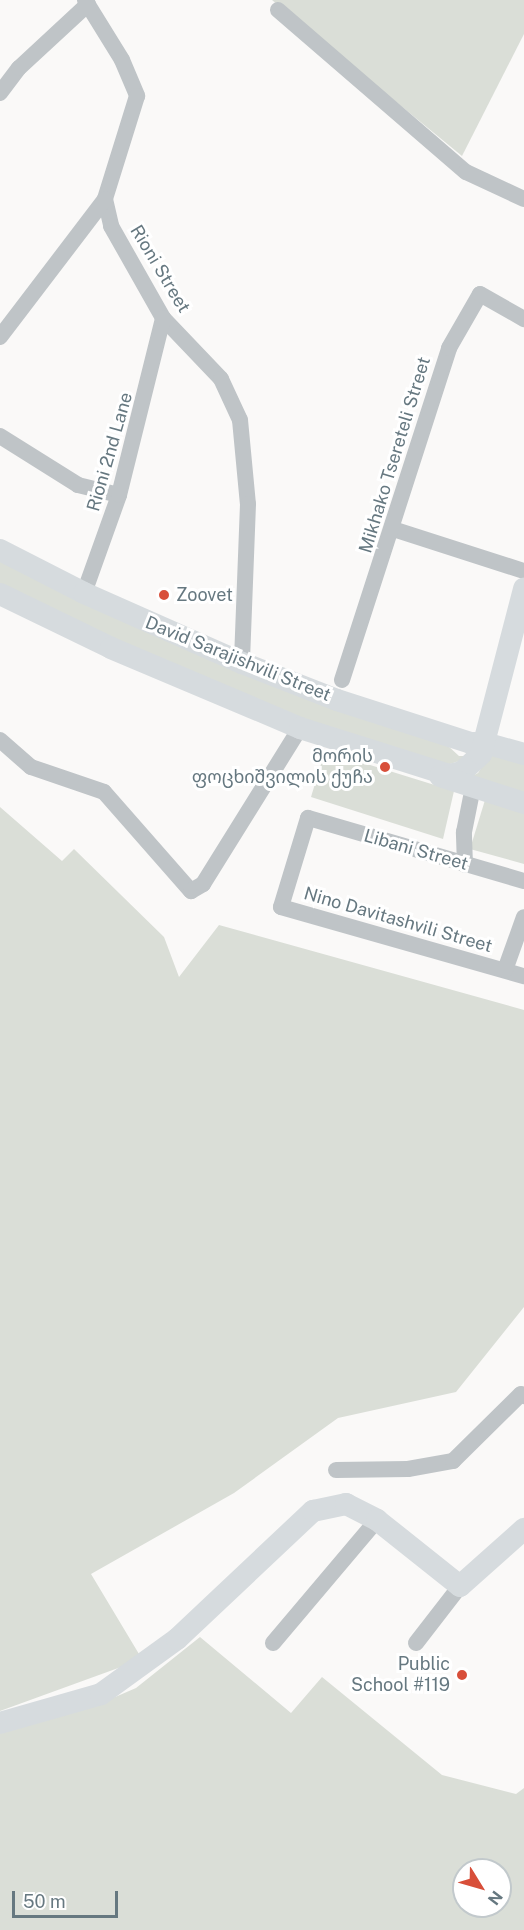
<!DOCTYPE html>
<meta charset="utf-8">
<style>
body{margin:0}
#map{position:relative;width:524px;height:1930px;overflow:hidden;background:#faf9f8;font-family:"Public Sans","Noto Sans Georgian",sans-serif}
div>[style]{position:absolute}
.green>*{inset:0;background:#daded7}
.street>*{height:16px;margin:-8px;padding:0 8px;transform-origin:8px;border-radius:8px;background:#bfc4c7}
.secondary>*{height:22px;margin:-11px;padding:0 11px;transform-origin:11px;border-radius:11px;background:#d6dbde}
.dots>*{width:16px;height:16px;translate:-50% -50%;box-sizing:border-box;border:3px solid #fff;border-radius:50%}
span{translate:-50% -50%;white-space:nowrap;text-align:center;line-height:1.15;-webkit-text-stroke:6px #fff;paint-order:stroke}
.street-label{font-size:18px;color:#667880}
.poi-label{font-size:18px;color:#667880}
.left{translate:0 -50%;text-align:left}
.right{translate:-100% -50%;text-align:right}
.north{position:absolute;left:452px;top:1858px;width:60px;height:60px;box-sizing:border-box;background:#fff;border:2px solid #c2c9cc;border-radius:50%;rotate:127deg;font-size:16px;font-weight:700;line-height:24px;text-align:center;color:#667880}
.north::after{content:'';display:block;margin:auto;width:21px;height:27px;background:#d84f3a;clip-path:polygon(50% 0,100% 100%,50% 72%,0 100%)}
.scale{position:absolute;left:12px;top:1891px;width:106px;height:27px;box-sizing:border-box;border:3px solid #667880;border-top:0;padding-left:8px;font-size:18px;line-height:21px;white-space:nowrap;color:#667880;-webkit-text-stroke:4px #fff;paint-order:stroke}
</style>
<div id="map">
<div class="green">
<i style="clip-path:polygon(272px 0,524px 0,524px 34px,462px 156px)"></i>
<i style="clip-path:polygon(0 559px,446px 744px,459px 756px,474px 756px,447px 765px,337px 732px,135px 653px,0 584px)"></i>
<i style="clip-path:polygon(493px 750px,524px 760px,524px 796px,467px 779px,478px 773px)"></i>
<i style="clip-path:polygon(325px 751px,454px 791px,443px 839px,311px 797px)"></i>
<i style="clip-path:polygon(485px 800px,524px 811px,524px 864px,470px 849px)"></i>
<i style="clip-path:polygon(0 807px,62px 861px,74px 849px,164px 937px,179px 977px,219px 925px,524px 1010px,524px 1307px,456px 1392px,338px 1418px,234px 1493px,91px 1574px,139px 1654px,121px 1667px,0 1711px)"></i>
<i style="clip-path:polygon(evenodd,200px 1637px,291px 1713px,322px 1677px,442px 1775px,516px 1794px,524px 1788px,524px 1930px,0 1930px,0 1730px,99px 1704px,136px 1688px,200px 1637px,464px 1870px,500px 1870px,500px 1906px,464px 1906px,464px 1870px)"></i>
</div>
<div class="street">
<i style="left:85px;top:0;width:70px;rotate:58.3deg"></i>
<i style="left:122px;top:60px;width:39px;rotate:67deg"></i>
<i style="left:137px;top:96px;width:108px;rotate:107.3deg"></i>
<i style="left:105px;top:199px;width:28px;rotate:77deg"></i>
<i style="left:111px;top:226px;width:106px;rotate:60.5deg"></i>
<i style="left:163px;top:318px;width:84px;rotate:46.4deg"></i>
<i style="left:221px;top:379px;width:45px;rotate:65.1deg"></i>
<i style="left:240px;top:420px;width:84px;rotate:84.6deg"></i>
<i style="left:248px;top:504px;width:159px;rotate:92.2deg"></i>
<i style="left:278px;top:10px;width:248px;rotate:40.8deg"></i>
<i style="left:466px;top:172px;width:64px;rotate:25deg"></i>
<i style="left:0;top:93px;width:31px;rotate:-53deg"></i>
<i style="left:19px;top:68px;width:94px;rotate:-42.8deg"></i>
<i style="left:0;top:337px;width:173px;rotate:-52.7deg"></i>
<i style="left:0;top:436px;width:92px;rotate:32.1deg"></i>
<i style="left:78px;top:485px;width:42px;rotate:13.7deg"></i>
<i style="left:393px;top:529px;width:138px;rotate:17.8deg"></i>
<i style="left:84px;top:593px;width:104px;rotate:-70.3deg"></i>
<i style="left:119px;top:495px;width:182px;rotate:-76deg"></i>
<i style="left:342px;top:680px;width:349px;rotate:-72.1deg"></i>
<i style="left:449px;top:348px;width:62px;rotate:-60.1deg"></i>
<i style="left:480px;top:294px;width:51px;rotate:29.6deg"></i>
<i style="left:0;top:740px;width:41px;rotate:41.1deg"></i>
<i style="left:31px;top:767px;width:77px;rotate:18.9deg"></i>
<i style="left:104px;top:792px;width:132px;rotate:48.7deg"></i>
<i style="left:191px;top:891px;width:14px;rotate:-30deg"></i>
<i style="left:203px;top:884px;width:184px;rotate:-58.1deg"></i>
<i style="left:465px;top:865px;width:33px;rotate:-92deg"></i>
<i style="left:464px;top:832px;width:46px;rotate:-78.7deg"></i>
<i style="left:524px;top:881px;width:225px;rotate:-163.7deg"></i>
<i style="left:308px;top:818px;width:93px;rotate:106.9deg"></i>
<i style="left:281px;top:907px;width:253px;rotate:15.9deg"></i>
<i style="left:505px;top:970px;width:56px;rotate:-70.3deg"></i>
<i style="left:336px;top:1470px;width:72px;rotate:-0.8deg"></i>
<i style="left:408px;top:1469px;width:46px;rotate:-10.1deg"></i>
<i style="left:453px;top:1461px;width:95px;rotate:-44.6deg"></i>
<i style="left:521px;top:1394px;width:4px;rotate:34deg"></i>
<i style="left:273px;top:1643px;width:161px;rotate:-49.8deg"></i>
<i style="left:416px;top:1643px;width:72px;rotate:-52.3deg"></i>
</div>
<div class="secondary">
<i style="left:0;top:550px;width:94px;rotate:27.1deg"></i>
<i style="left:84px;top:593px;width:173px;rotate:23.9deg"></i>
<i style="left:242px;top:663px;width:102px;rotate:21.3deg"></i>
<i style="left:337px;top:700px;width:141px;rotate:17.8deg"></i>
<i style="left:471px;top:743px;width:14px"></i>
<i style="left:485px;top:743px;width:41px;rotate:15.8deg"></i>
<i style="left:0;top:594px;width:123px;rotate:25.9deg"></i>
<i style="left:111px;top:648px;width:205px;rotate:22.9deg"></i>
<i style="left:300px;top:728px;width:156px;rotate:17.5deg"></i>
<i style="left:449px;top:775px;width:13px;rotate:-13deg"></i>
<i style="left:462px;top:772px;width:26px;rotate:-43deg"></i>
<i style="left:481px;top:754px;width:171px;rotate:-75.4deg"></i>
<i style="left:440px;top:776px;width:88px;rotate:17.8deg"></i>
<i style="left:0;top:1723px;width:105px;rotate:-16deg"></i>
<i style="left:101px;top:1694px;width:94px;rotate:-35.9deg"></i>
<i style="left:177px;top:1639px;width:187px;rotate:-43.3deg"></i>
<i style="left:313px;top:1511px;width:34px;rotate:-12deg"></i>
<i style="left:346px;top:1504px;width:35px;rotate:27deg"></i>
<i style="left:377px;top:1520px;width:106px;rotate:38.5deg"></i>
<i style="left:460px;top:1586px;width:86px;rotate:-41.7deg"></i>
</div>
<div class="dots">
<i style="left:164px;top:595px;background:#d84f3a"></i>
<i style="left:385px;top:767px;background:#d84f3a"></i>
<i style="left:462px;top:1675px;background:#d84f3a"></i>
</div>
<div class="street-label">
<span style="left:160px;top:269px;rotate:59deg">Rioni Street</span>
<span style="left:110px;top:452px;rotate:-74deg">Rioni 2nd Lane</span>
<span style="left:395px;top:455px;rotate:-73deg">Mikhako Tsereteli Street</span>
<span style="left:238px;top:659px;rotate:22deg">David Sarajishvili Street</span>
<span style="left:416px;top:850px;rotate:16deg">Libani Street</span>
<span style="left:398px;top:920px;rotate:16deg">Nino Davitashvili Street</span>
</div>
<div class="poi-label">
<span class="left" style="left:176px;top:595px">Zoovet</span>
<span class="right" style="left:373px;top:767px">მორის<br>ფოცხიშვილის ქუჩა</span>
<span class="right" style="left:450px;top:1675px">Public<br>School #119</span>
</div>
<div class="north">N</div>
<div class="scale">50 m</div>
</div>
